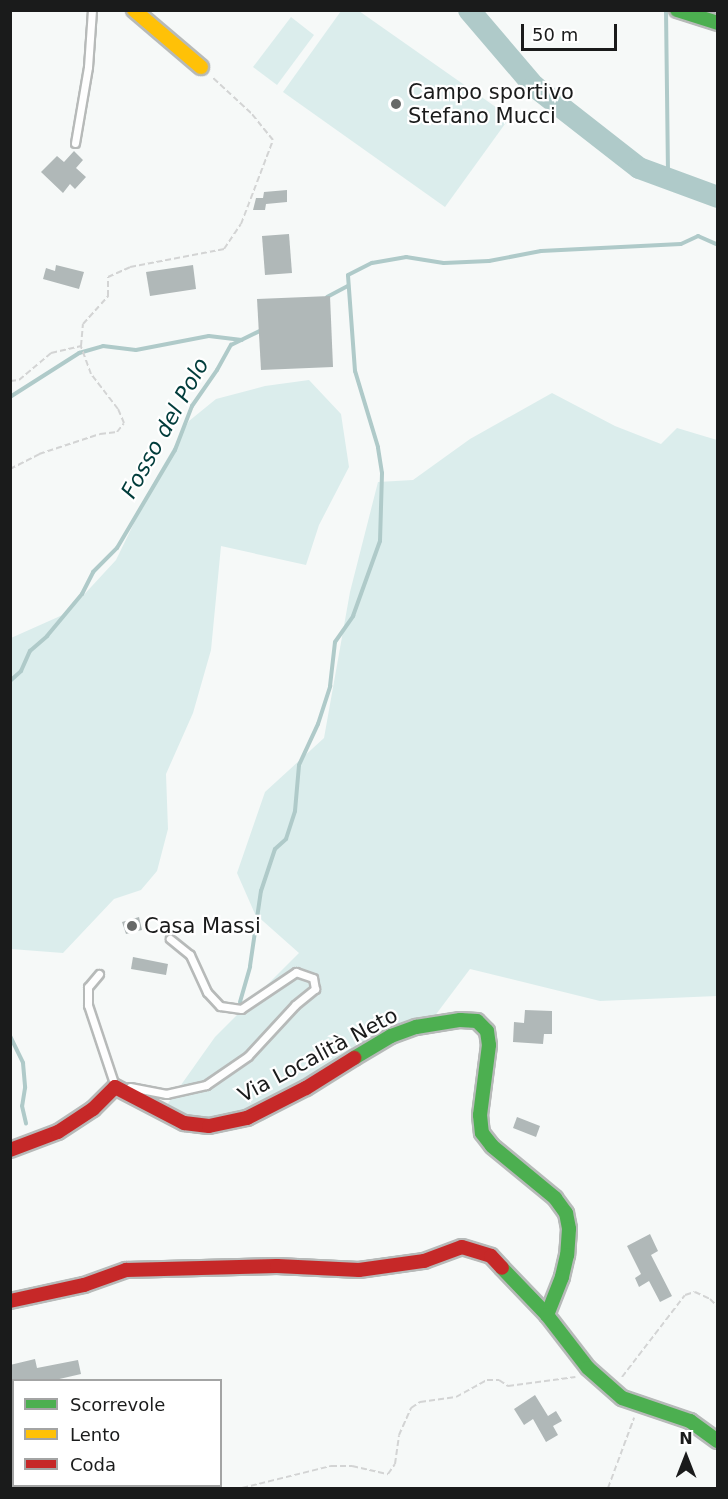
<!DOCTYPE html>
<meta charset="utf-8">
<style>
body{margin:0}
#map{position:relative;width:728px;height:1499px;overflow:hidden;background:#f6f9f8;font-family:"DejaVu Sans",sans-serif}
div>[style]{position:absolute}
.green>*{inset:0;background:#dbedec}
.stream>*{height:4px;margin:-2px;padding:0 2px;transform-origin:2px;border-radius:2px;background:#afcac9}
.river>*{height:22px;margin:-11px;padding:0 11px;transform-origin:11px;border-radius:11px;background:#afcac9}
.building>*{inset:0;background:#b0b8b8}
.path>*{height:2px;margin-top:-1px;transform-origin:0;background:repeating-linear-gradient(90deg,#d3d4d4 0 6px,transparent 0 9px)}
.roads{filter:drop-shadow(2px 0 #b7bab9) drop-shadow(-2px 0 #b7bab9) drop-shadow(0 2px #b7bab9) drop-shadow(0 -2px #b7bab9)}
.lane>*{height:7px;margin:-3.5px;padding:0 3.5px;transform-origin:3.5px;border-radius:3.5px;background:#fefefe}
.fast>*{height:14px;margin:-7px;padding:0 7px;transform-origin:7px;border-radius:7px;background:#4caf50}
.slow>*{height:14px;margin:-7px;padding:0 7px;transform-origin:7px;border-radius:7px;background:#ffc107}
.jam>*{height:14px;margin:-7px;padding:0 7px;transform-origin:7px;border-radius:7px;background:#c62828}
.dots>*{width:16px;height:16px;translate:-50% -50%;box-sizing:border-box;border:3px solid #fff;border-radius:50%}
span{translate:-50% -50%;white-space:nowrap;text-align:center;line-height:1.15;-webkit-text-stroke:4.5px #fff;paint-order:stroke}
.poi-label{font-size:21px;color:#1a1b1b}
.left{translate:0 -50%;text-align:left}
.street-label{font-size:21px;color:#1a1b1b}
.water-label{font-size:22px;color:#003c3b;font-style:italic}
.frame{position:absolute;inset:0;border:12px solid #1a1b1b;pointer-events:none}
.legend{position:absolute;left:12px;top:1379px;width:210px;height:108px;box-sizing:border-box;background:#fff;border:2px solid #a3a4a4;margin:0;padding:8px 10px;list-style:none;font-size:18px;color:#1a1b1b}
.legend li{display:flex;align-items:center;gap:12px;height:30px}
.legend b{width:30px;border:2px solid #a3a4a4}
.north{position:absolute;left:656px;top:1427px;width:60px;height:60px;-webkit-text-stroke:4px #fff;paint-order:stroke;rotate:0deg;font-size:16px;font-weight:700;line-height:24px;text-align:center;color:#1a1b1b}
.north::after{content:'';display:block;margin:auto;width:21px;height:27px;background:#1a1b1b;clip-path:polygon(50% 0,100% 100%,50% 72%,0 100%)}
.scale{position:absolute;left:521px;top:24px;width:96px;height:27px;box-sizing:border-box;border:3px solid #1a1b1b;border-top:0;padding-left:8px;font-size:18px;line-height:21px;white-space:nowrap;color:#1a1b1b;-webkit-text-stroke:4px #fff;paint-order:stroke}
</style>
<div id="map">
<div class="green">
<i style="clip-path:polygon(341px 11px,359px 11px,510px 117px,445px 207px,283px 92px)"></i>
<i style="clip-path:polygon(291px 17px,314px 35px,277px 85px,253px 67px)"></i>
<i style="clip-path:polygon(309px 380px,341px 414px,349px 467px,319px 525px,306px 565px,221px 546px,211px 650px,193px 713px,166px 774px,168px 829px,157px 871px,141px 890px,114px 899px,63px 953px,11px 949px,11px 638px,67px 613px,116px 560px,156px 478px,189px 421px,216px 399px,265px 386px)"></i>
<i style="clip-path:polygon(552px 393px,615px 426px,661px 444px,677px 428px,717px 440px,717px 996px,600px 1001px,470px 969px,422px 1033px,387px 1048px,263px 1121px,191px 1133px,159px 1116px,215px 1037px,299px 953px,255px 914px,237px 873px,265px 792px,324px 738px,350px 592px,378px 482px,413px 480px,470px 439px)"></i>
</div>
<div class="stream">
<i style="left:666px;top:10px;width:168px;rotate:89.3deg"></i>
<i style="left:327px;top:297px;width:24px;rotate:-28deg"></i>
<i style="left:10px;top:397px;width:82px;rotate:-32.5deg"></i>
<i style="left:79px;top:353px;width:25px;rotate:-16deg"></i>
<i style="left:103px;top:346px;width:33px;rotate:7deg"></i>
<i style="left:136px;top:350px;width:74px;rotate:-10.9deg"></i>
<i style="left:209px;top:336px;width:33px;rotate:7deg"></i>
<i style="left:10px;top:681px;width:15px;rotate:-42deg"></i>
<i style="left:21px;top:671px;width:22px;rotate:-66deg"></i>
<i style="left:30px;top:651px;width:23px;rotate:-41deg"></i>
<i style="left:47px;top:636px;width:55px;rotate:-50.2deg"></i>
<i style="left:82px;top:594px;width:25px;rotate:-63deg"></i>
<i style="left:93px;top:572px;width:34px;rotate:-45deg"></i>
<i style="left:117px;top:548px;width:114px;rotate:-59.4deg"></i>
<i style="left:175px;top:450px;width:47px;rotate:-68.9deg"></i>
<i style="left:192px;top:406px;width:44px;rotate:-55.2deg"></i>
<i style="left:217px;top:370px;width:29px;rotate:-61deg"></i>
<i style="left:231px;top:345px;width:34px;rotate:-26deg"></i>
<i style="left:240px;top:1002px;width:37px;rotate:-74deg"></i>
<i style="left:250px;top:966px;width:76px;rotate:-81.7deg"></i>
<i style="left:261px;top:891px;width:44px;rotate:-71.6deg"></i>
<i style="left:275px;top:849px;width:15px;rotate:-42deg"></i>
<i style="left:286px;top:839px;width:29px;rotate:-72deg"></i>
<i style="left:295px;top:811px;width:46px;rotate:-85deg"></i>
<i style="left:299px;top:765px;width:45px;rotate:-65.1deg"></i>
<i style="left:318px;top:724px;width:40px;rotate:-72deg"></i>
<i style="left:330px;top:686px;width:44px;rotate:-83.5deg"></i>
<i style="left:335px;top:642px;width:32px;rotate:-55deg"></i>
<i style="left:353px;top:616px;width:80px;rotate:-70.2deg"></i>
<i style="left:380px;top:541px;width:68px;rotate:-88.3deg"></i>
<i style="left:382px;top:473px;width:26px;rotate:-99deg"></i>
<i style="left:378px;top:447px;width:79px;rotate:-106.8deg"></i>
<i style="left:355px;top:371px;width:96px;rotate:-94.2deg"></i>
<i style="left:348px;top:275px;width:27px;rotate:-27deg"></i>
<i style="left:372px;top:263px;width:35px;rotate:-10deg"></i>
<i style="left:406px;top:257px;width:38px;rotate:9deg"></i>
<i style="left:444px;top:263px;width:45px;rotate:-2.5deg"></i>
<i style="left:489px;top:261px;width:53px;rotate:-10.9deg"></i>
<i style="left:541px;top:251px;width:140px;rotate:-2.9deg"></i>
<i style="left:681px;top:244px;width:19px;rotate:-25deg"></i>
<i style="left:698px;top:236px;width:22px;rotate:24deg"></i>
<i style="left:10px;top:1036px;width:30px;rotate:64deg"></i>
<i style="left:23px;top:1063px;width:25px;rotate:85deg"></i>
<i style="left:25px;top:1088px;width:18px;rotate:99deg"></i>
<i style="left:22px;top:1106px;width:18px;rotate:77deg"></i>
</div>
<div class="river">
<i style="left:469px;top:10px;width:100px;rotate:49.5deg"></i>
<i style="left:534px;top:86px;width:133px;rotate:38deg"></i>
<i style="left:639px;top:168px;width:84px;rotate:20.2deg"></i>
</div>
<div class="building">
<i style="clip-path:polygon(74px 151px,83px 160px,76px 168px,86px 177px,75px 189px,70px 184px,63px 193px,41px 172px,57px 156px,64px 162px)"></i>
<i style="clip-path:polygon(287px 190px,287px 202px,266px 204px,265px 210px,253px 210px,256px 198px,263px 198px,264px 192px)"></i>
<i style="clip-path:polygon(289px 234px,292px 273px,265px 275px,262px 236px)"></i>
<i style="clip-path:polygon(56px 265px,84px 272px,79px 289px,43px 279px,46px 268px,55px 271px)"></i>
<i style="clip-path:polygon(193px 265px,196px 289px,150px 296px,146px 272px)"></i>
<i style="clip-path:polygon(330px 296px,333px 367px,261px 370px,257px 299px)"></i>
<i style="clip-path:polygon(139px 917px,142px 930px,126px 934px,122px 922px)"></i>
<i style="clip-path:polygon(133px 957px,168px 964px,166px 975px,131px 969px)"></i>
<i style="clip-path:polygon(525px 1010px,552px 1011px,552px 1034px,544px 1034px,543px 1044px,513px 1042px,514px 1022px,524px 1023px)"></i>
<i style="clip-path:polygon(517px 1117px,540px 1126px,536px 1137px,513px 1128px)"></i>
<i style="clip-path:polygon(650px 1234px,658px 1251px,651px 1255px,672px 1296px,660px 1302px,649px 1281px,639px 1287px,635px 1278px,641px 1274px,627px 1246px)"></i>
<i style="clip-path:polygon(35px 1359px,37px 1368px,78px 1360px,81px 1374px,55px 1380px,10px 1380px,10px 1365px)"></i>
<i style="clip-path:polygon(535px 1395px,548px 1416px,556px 1411px,562px 1421px,553px 1426px,558px 1435px,546px 1442px,533px 1419px,524px 1425px,514px 1409px)"></i>
</div>
<div class="path">
<i style="left:10px;top:381px;width:9px;rotate:-6deg"></i>
<i style="left:19px;top:380px;width:42px;rotate:-40.2deg"></i>
<i style="left:51px;top:353px;width:31px;rotate:-13deg"></i>
<i style="left:10px;top:469px;width:33px;rotate:-27deg"></i>
<i style="left:39px;top:454px;width:64px;rotate:-18.2deg"></i>
<i style="left:100px;top:434px;width:17px;rotate:-7deg"></i>
<i style="left:117px;top:432px;width:11px;rotate:-52deg"></i>
<i style="left:124px;top:423px;width:15px;rotate:-113deg"></i>
<i style="left:118px;top:409px;width:44px;rotate:-127.6deg"></i>
<i style="left:91px;top:374px;width:30px;rotate:-110deg"></i>
<i style="left:81px;top:346px;width:22px;rotate:-85deg"></i>
<i style="left:83px;top:324px;width:38px;rotate:-48deg"></i>
<i style="left:108px;top:296px;width:19px;rotate:-90deg"></i>
<i style="left:108px;top:277px;width:24px;rotate:-24deg"></i>
<i style="left:130px;top:267px;width:96px;rotate:-10.8deg"></i>
<i style="left:224px;top:249px;width:30px;rotate:-56deg"></i>
<i style="left:241px;top:224px;width:90px;rotate:-69.1deg"></i>
<i style="left:273px;top:140px;width:35px;rotate:-129deg"></i>
<i style="left:251px;top:113px;width:53px;rotate:-137.3deg"></i>
<i style="left:622px;top:1377px;width:103px;rotate:-52.5deg"></i>
<i style="left:685px;top:1295px;width:10px;rotate:-17deg"></i>
<i style="left:695px;top:1292px;width:17px;rotate:25deg"></i>
<i style="left:710px;top:1299px;width:11px;rotate:45deg"></i>
<i style="left:242px;top:1488px;width:92px;rotate:-13.9deg"></i>
<i style="left:331px;top:1466px;width:21px"></i>
<i style="left:352px;top:1466px;width:37px;rotate:13deg"></i>
<i style="left:388px;top:1474px;width:12px;rotate:-55deg"></i>
<i style="left:395px;top:1464px;width:29px;rotate:-82deg"></i>
<i style="left:399px;top:1435px;width:30px;rotate:-66deg"></i>
<i style="left:411px;top:1408px;width:11px;rotate:-34deg"></i>
<i style="left:420px;top:1402px;width:36px;rotate:-8deg"></i>
<i style="left:456px;top:1397px;width:35px;rotate:-29deg"></i>
<i style="left:487px;top:1380px;width:12px"></i>
<i style="left:499px;top:1380px;width:11px;rotate:34deg"></i>
<i style="left:508px;top:1386px;width:68px;rotate:-7.7deg"></i>
<i style="left:608px;top:1488px;width:75px;rotate:-69.6deg"></i>
</div>
<div class="roads">
<div class="lane">
<i style="left:75px;top:143px;width:77px;rotate:-80.3deg"></i>
<i style="left:88px;top:67px;width:57px;rotate:-86deg"></i>
<i style="left:99px;top:974px;width:17px;rotate:130deg"></i>
<i style="left:88px;top:987px;width:18px;rotate:90deg"></i>
<i style="left:88px;top:1005px;width:85px;rotate:71.6deg"></i>
<i style="left:130px;top:1087px;width:37px;rotate:11deg"></i>
<i style="left:166px;top:1094px;width:41px;rotate:-12.7deg"></i>
<i style="left:206px;top:1085px;width:51px;rotate:-34.6deg"></i>
<i style="left:248px;top:1056px;width:69px;rotate:-47.3deg"></i>
<i style="left:295px;top:1005px;width:26px;rotate:-39deg"></i>
<i style="left:315px;top:989px;width:11px;rotate:-100deg"></i>
<i style="left:313px;top:978px;width:18px;rotate:-161deg"></i>
<i style="left:296px;top:972px;width:66px;rotate:146.1deg"></i>
<i style="left:241px;top:1009px;width:21px;rotate:-172deg"></i>
<i style="left:220px;top:1006px;width:19px;rotate:-133deg"></i>
<i style="left:207px;top:992px;width:41px;rotate:-114.7deg"></i>
<i style="left:190px;top:955px;width:26px;rotate:-141deg"></i>
</div>
<div class="fast">
<i style="left:677px;top:10px;width:43px;rotate:17.6deg"></i>
<i style="left:354px;top:1058px;width:43px;rotate:-30.7deg"></i>
<i style="left:391px;top:1036px;width:27px;rotate:-20deg"></i>
<i style="left:416px;top:1027px;width:45px;rotate:-9deg"></i>
<i style="left:460px;top:1020px;width:17px;rotate:3deg"></i>
<i style="left:477px;top:1021px;width:14px;rotate:45deg"></i>
<i style="left:487px;top:1031px;width:14px;rotate:82deg"></i>
<i style="left:489px;top:1045px;width:71px;rotate:97.3deg"></i>
<i style="left:480px;top:1115px;width:18px;rotate:84deg"></i>
<i style="left:482px;top:1133px;width:16px;rotate:52deg"></i>
<i style="left:492px;top:1146px;width:82px;rotate:39.5deg"></i>
<i style="left:555px;top:1198px;width:19px;rotate:54deg"></i>
<i style="left:566px;top:1213px;width:16px;rotate:79deg"></i>
<i style="left:569px;top:1229px;width:26px;rotate:94deg"></i>
<i style="left:567px;top:1255px;width:23px;rotate:103deg"></i>
<i style="left:562px;top:1277px;width:41px;rotate:111.5deg"></i>
<i style="left:502px;top:1268px;width:65px;rotate:46.2deg"></i>
<i style="left:547px;top:1315px;width:67px;rotate:52.3deg"></i>
<i style="left:588px;top:1368px;width:45px;rotate:41.4deg"></i>
<i style="left:622px;top:1398px;width:72px;rotate:18.7deg"></i>
<i style="left:690px;top:1421px;width:34px;rotate:36deg"></i>
</div>
<div class="slow">
<i style="left:134px;top:10px;width:88px;rotate:40.4deg"></i>
</div>
<div class="jam">
<i style="left:10px;top:1150px;width:51px;rotate:-20.6deg"></i>
<i style="left:58px;top:1132px;width:42px;rotate:-33.3deg"></i>
<i style="left:93px;top:1109px;width:31px;rotate:-45deg"></i>
<i style="left:115px;top:1087px;width:78px;rotate:27.6deg"></i>
<i style="left:184px;top:1123px;width:25px;rotate:7deg"></i>
<i style="left:209px;top:1126px;width:39px;rotate:-12deg"></i>
<i style="left:247px;top:1118px;width:66px;rotate:-27deg"></i>
<i style="left:306px;top:1088px;width:57px;rotate:-32deg"></i>
<i style="left:10px;top:1301px;width:76px;rotate:-12.2deg"></i>
<i style="left:84px;top:1285px;width:45px;rotate:-19.7deg"></i>
<i style="left:126px;top:1270px;width:151px;rotate:-1.5deg"></i>
<i style="left:277px;top:1266px;width:82px;rotate:2.8deg"></i>
<i style="left:359px;top:1270px;width:66px;rotate:-7.9deg"></i>
<i style="left:424px;top:1261px;width:40px;rotate:-20.2deg"></i>
<i style="left:462px;top:1247px;width:30px;rotate:17deg"></i>
<i style="left:491px;top:1256px;width:16px;rotate:47deg"></i>
</div>
</div>
<div class="dots">
<i style="left:396px;top:104px;background:#676968"></i>
<i style="left:132px;top:926px;background:#676968"></i>
</div>
<div class="poi-label">
<span class="left" style="left:408px;top:104px">Campo sportivo<br>Stefano Mucci</span>
<span class="left" style="left:144px;top:926px">Casa Massi</span>
</div>
<div class="street-label">
<span style="left:318px;top:1055px;rotate:-28deg">Via Località Neto</span>
</div>
<div class="water-label">
<span style="left:165px;top:428px;rotate:-61deg">Fosso del Polo</span>
</div>
<div class="frame"></div>
<ul class="legend">
<li><b style="height:8px;background:#4caf50"></b>Scorrevole</li>
<li><b style="height:8px;background:#ffc107"></b>Lento</li>
<li><b style="height:8px;background:#c62828"></b>Coda</li>
</ul>
<div class="north">N</div>
<div class="scale">50 m</div>
</div>
